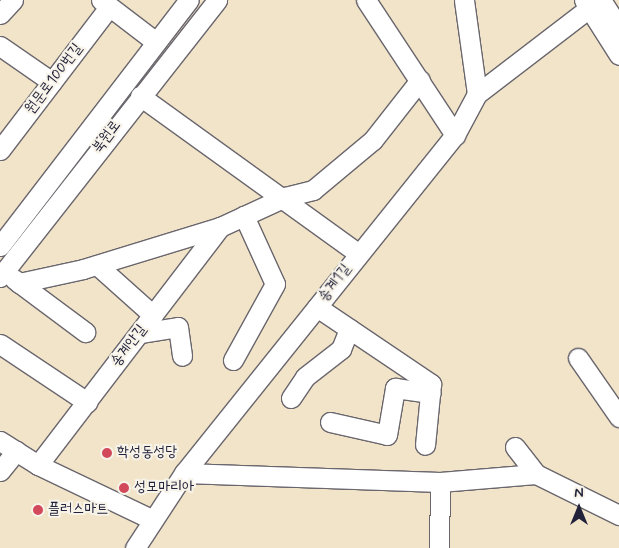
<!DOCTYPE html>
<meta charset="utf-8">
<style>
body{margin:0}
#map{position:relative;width:619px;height:548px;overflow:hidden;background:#f1e4c9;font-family:Mynerve,"Poor Story",sans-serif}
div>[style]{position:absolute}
.roads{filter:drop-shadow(1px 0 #6a666d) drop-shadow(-1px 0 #6a666d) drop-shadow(0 1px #6a666d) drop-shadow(0 -1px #6a666d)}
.minor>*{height:19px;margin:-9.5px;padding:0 9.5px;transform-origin:9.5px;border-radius:9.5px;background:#fff}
.dots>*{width:14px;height:14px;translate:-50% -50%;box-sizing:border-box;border:2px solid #f7f3e8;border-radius:50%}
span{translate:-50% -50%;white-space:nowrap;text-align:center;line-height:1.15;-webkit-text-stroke:4px #f7f3e8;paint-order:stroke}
.street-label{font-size:15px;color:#22223b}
.poi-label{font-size:15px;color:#22223b}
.left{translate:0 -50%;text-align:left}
.north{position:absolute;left:554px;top:483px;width:50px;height:50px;-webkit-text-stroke:4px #f7f3e8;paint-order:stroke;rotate:0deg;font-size:14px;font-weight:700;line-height:20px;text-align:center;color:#22223b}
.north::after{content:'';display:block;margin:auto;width:18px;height:22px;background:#22223b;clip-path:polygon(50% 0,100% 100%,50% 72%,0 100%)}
</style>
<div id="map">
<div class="roads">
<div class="minor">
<i style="left:101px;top:0;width:69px;rotate:37.4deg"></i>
<i style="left:366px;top:0;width:162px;rotate:56.6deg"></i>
<i style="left:584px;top:0;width:65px;rotate:57.5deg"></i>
<i style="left:601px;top:0;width:33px;rotate:57deg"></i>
<i style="left:0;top:14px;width:19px;rotate:-47deg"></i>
<i style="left:0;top:46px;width:63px;rotate:34.7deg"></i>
<i style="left:477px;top:94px;width:141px;rotate:-37.5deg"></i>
<i style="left:140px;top:96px;width:269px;rotate:35.8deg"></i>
<i style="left:0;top:150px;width:178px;rotate:-52.7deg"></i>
<i style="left:0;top:246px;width:310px;rotate:-52.5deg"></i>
<i style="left:97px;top:265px;width:75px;rotate:41.8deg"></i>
<i style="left:0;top:277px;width:352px;rotate:-51.9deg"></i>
<i style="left:14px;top:279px;width:89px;rotate:36.7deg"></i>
<i style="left:19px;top:283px;width:66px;rotate:-12.3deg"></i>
<i style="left:83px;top:269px;width:143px;rotate:-17deg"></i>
<i style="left:220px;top:227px;width:72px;rotate:-24.8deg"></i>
<i style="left:285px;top:197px;width:29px;rotate:-14deg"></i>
<i style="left:313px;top:190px;width:78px;rotate:-39.8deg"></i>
<i style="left:373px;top:140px;width:76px;rotate:-51.9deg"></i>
<i style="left:317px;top:307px;width:138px;rotate:34deg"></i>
<i style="left:431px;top:384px;width:61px;rotate:95.6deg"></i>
<i style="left:140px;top:333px;width:38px;rotate:-9deg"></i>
<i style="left:178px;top:327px;width:29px;rotate:82deg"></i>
<i style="left:0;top:344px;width:105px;rotate:33.7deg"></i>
<i style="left:578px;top:358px;width:72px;rotate:55.2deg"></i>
<i style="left:233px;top:360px;width:87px;rotate:-61.1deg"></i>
<i style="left:275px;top:284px;width:75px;rotate:-114.5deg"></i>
<i style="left:291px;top:398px;width:25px;rotate:-56deg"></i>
<i style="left:305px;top:377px;width:46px;rotate:-37.9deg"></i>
<i style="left:341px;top:349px;width:22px;rotate:-68deg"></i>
<i style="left:330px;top:422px;width:58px;rotate:12.8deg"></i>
<i style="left:387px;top:435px;width:48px;rotate:-80.3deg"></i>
<i style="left:395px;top:388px;width:36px;rotate:8deg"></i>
<i style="left:0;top:441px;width:45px;rotate:32.3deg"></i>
<i style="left:38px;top:465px;width:125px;rotate:25.5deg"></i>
<i style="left:515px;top:447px;width:34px;rotate:52deg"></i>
<i style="left:536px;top:474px;width:93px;rotate:26.3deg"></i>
<i style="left:38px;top:465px;width:300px;rotate:-52.6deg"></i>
<i style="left:0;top:471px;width:26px;rotate:-51deg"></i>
<i style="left:184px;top:473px;width:256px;rotate:2deg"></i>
<i style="left:440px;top:482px;width:96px;rotate:-4.8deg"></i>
<i style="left:135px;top:548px;width:90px;rotate:-56.8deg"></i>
<i style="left:184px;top:473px;width:433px;rotate:-51.3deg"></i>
<i style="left:455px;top:135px;width:47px;rotate:-61.8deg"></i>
<i style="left:477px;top:94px;width:95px;rotate:-97.9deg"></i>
<i style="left:439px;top:548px;width:66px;rotate:-89.1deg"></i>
</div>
</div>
<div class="dots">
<i style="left:107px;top:453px;background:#d1495b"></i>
<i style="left:124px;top:488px;background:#d1495b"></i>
<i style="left:38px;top:510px;background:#d1495b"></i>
</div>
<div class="street-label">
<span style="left:54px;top:79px;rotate:-53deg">원문로100번길</span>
<span style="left:107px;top:137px;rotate:-53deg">북원로</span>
<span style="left:335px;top:283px;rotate:-53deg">송계1길</span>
<span style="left:129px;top:346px;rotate:-53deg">송계안길</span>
</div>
<div class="poi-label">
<span class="left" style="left:117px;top:453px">학성동성당</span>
<span class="left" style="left:134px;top:488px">성모마리아</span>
<span class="left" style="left:48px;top:510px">플러스마트</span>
</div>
<div class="north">N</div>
</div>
